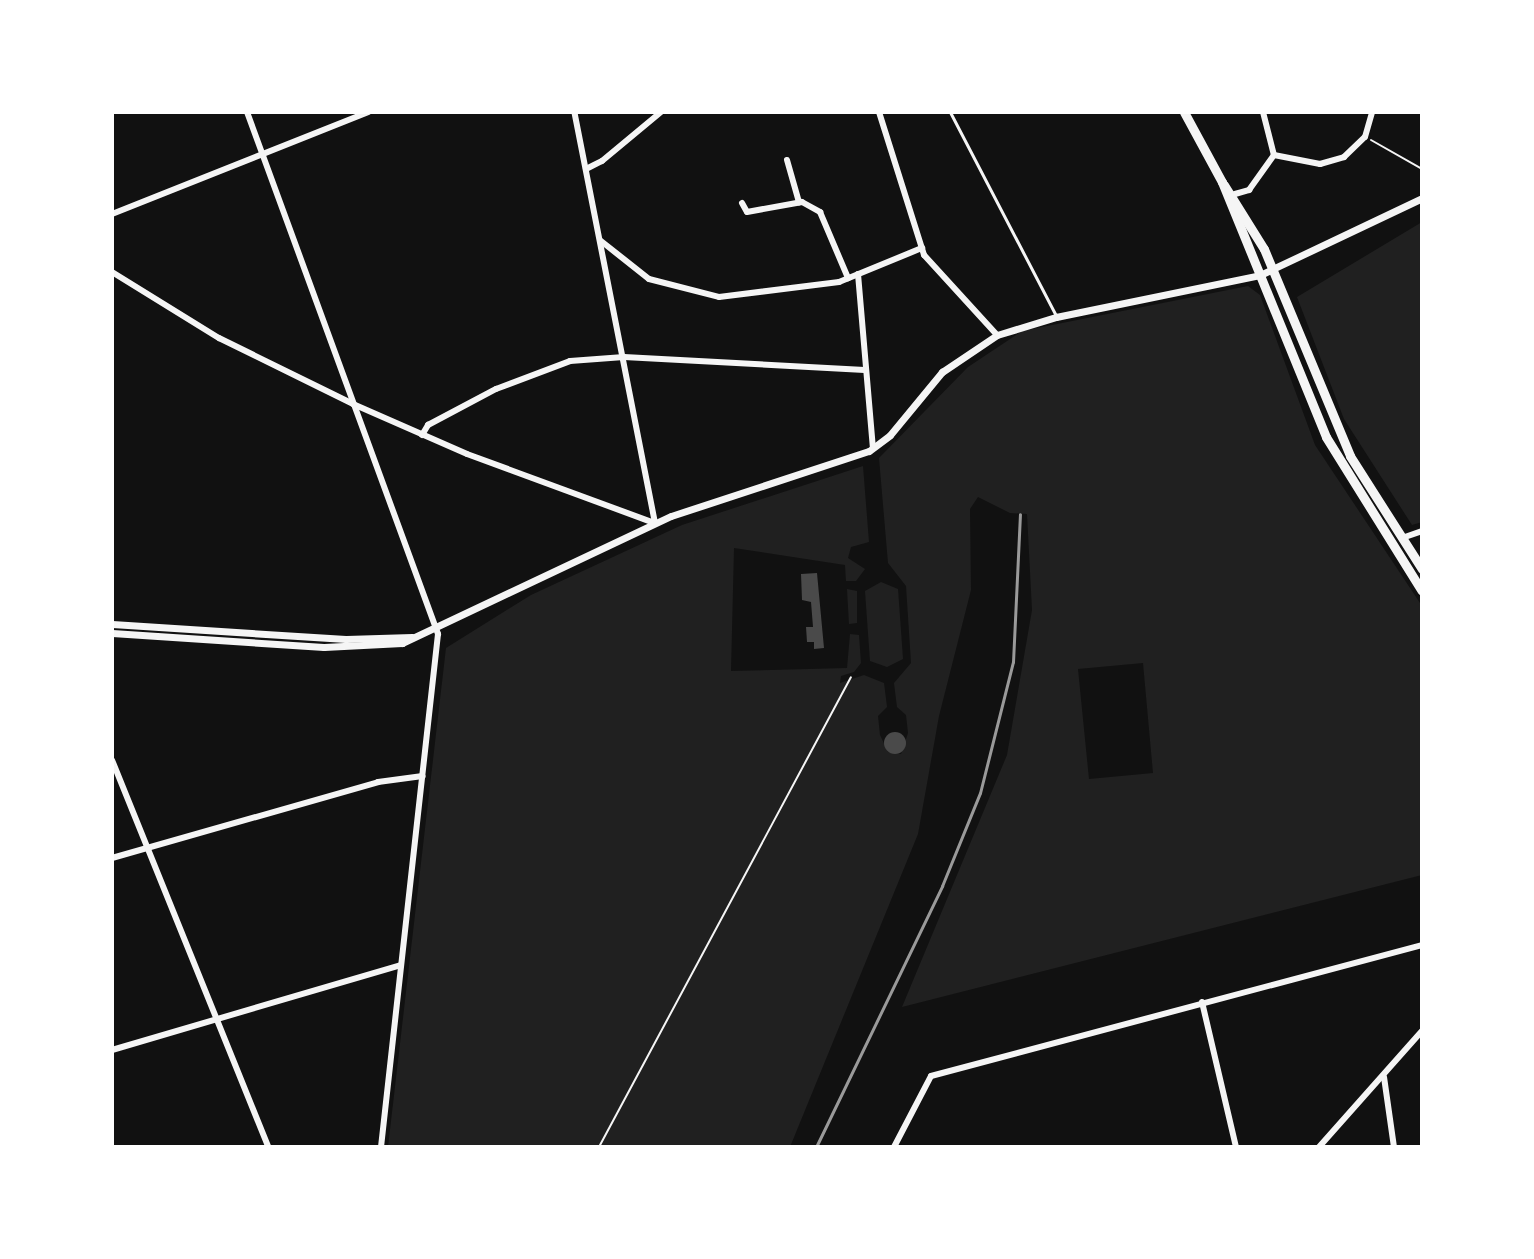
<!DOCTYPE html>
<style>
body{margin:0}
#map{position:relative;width:1534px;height:1259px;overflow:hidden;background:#111;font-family:"Roboto Condensed",sans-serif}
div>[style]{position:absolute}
.green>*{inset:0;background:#202020}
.building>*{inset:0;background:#4a4a4a}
.round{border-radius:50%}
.path>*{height:2px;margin:-1px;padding:0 1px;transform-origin:1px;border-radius:1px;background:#f5f5f5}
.service>*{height:3px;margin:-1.5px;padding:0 1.5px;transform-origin:1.5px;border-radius:1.5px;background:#f5f5f5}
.minor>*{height:6px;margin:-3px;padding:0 3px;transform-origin:3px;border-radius:3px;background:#f5f5f5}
.tertiary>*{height:7px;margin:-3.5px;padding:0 3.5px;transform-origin:3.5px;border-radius:3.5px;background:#f5f5f5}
.primary>*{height:9px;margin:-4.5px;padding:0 4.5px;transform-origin:4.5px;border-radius:4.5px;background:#f5f5f5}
.rail>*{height:3px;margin:-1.5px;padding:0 1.5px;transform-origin:1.5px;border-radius:1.5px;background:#9a9a9a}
span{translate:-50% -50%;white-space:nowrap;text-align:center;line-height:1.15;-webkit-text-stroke:8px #fff;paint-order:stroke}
.frame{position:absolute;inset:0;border:114px solid #fff;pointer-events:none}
</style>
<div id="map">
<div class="green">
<i style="clip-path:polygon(1422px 222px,1422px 522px,1412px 525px,1344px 419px,1297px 297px)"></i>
<i style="clip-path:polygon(evenodd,1248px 286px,1260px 295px,1315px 445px,1422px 606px,1422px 875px,902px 1007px,1007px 755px,1032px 610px,1027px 514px,1010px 513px,978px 497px,970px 509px,971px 590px,939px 716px,918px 834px,790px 1147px,388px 1147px,446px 648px,531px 595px,682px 525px,863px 466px,869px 542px,851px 547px,848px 558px,865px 569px,856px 581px,846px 581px,845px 565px,734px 548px,731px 671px,847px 668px,850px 634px,859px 635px,861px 663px,854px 672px,841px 676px,840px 683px,864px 675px,884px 683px,887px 707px,878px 716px,880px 735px,888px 752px,901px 754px,908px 733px,906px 715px,897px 707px,894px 683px,911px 663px,906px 586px,888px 563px,879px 458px,968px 367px,1022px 331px,1248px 286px,1143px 663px,1153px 773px,1089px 779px,1078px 669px,1143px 663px)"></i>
<i style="clip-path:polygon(881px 582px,898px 589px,903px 659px,887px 667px,870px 661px,865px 591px)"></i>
<i style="clip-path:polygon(847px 589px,857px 591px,857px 623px,849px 624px)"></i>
</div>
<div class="building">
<i style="clip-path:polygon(817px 573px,824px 648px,814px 649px,814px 642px,807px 642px,806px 627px,813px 627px,811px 602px,802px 600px,801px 574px)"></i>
<i class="round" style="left:884px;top:732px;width:22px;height:22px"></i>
</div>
<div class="path">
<i style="left:1371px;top:140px;width:59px;rotate:29.6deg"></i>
<i style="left:599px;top:1147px;width:533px;rotate:-61.8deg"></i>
</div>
<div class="service">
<i style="left:950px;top:112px;width:228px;rotate:62.5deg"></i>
</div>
<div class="minor">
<i style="left:247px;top:112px;width:556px;rotate:69.9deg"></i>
<i style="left:438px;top:634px;width:516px;rotate:96.34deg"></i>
<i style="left:879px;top:112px;width:150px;rotate:72.5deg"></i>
<i style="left:924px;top:255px;width:108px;rotate:47.6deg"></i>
<i style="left:1263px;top:112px;width:44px;rotate:75.7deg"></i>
<i style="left:1274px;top:155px;width:47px;rotate:11.1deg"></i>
<i style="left:1320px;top:164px;width:25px;rotate:-16deg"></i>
<i style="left:1344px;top:157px;width:29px;rotate:-44deg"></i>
<i style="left:1365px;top:137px;width:26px;rotate:-74deg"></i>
<i style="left:787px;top:160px;width:44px;rotate:74.1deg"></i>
<i style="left:586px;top:169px;width:18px;rotate:-27deg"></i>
<i style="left:602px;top:161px;width:77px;rotate:-39.7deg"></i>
<i style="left:1235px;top:194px;width:15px;rotate:-16deg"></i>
<i style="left:1249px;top:190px;width:43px;rotate:-54.5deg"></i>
<i style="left:742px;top:203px;width:10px;rotate:61deg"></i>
<i style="left:747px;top:212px;width:56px;rotate:-10.3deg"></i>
<i style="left:802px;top:202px;width:21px;rotate:29deg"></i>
<i style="left:820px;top:212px;width:72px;rotate:67deg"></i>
<i style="left:112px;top:214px;width:276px;rotate:-21.7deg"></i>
<i style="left:601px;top:241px;width:61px;rotate:38.4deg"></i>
<i style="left:649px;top:279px;width:72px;rotate:14.4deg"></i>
<i style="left:719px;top:297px;width:121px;rotate:-7.1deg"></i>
<i style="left:839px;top:282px;width:90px;rotate:-22.3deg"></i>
<i style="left:112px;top:272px;width:126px;rotate:31.7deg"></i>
<i style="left:219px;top:338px;width:149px;rotate:26.2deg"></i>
<i style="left:353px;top:404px;width:124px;rotate:23.7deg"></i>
<i style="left:467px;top:454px;width:200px;rotate:20.2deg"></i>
<i style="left:655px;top:523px;width:419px;rotate:-101.1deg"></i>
<i style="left:858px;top:274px;width:175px;rotate:85.1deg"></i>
<i style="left:422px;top:435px;width:12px;rotate:-59deg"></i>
<i style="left:428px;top:425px;width:77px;rotate:-27.9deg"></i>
<i style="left:496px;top:389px;width:79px;rotate:-20.7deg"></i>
<i style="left:570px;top:361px;width:54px;rotate:-4.2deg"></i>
<i style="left:624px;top:357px;width:241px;rotate:3.1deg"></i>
<i style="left:1402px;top:538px;width:21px;rotate:-19deg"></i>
<i style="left:112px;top:760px;width:417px;rotate:68deg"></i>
<i style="left:112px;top:858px;width:277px;rotate:-15.9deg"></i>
<i style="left:378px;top:782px;width:45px;rotate:-7.6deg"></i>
<i style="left:1202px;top:1002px;width:149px;rotate:76.8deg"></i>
<i style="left:112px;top:1050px;width:301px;rotate:-16.4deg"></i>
<i style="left:1384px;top:1077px;width:71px;rotate:81.9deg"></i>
<i style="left:894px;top:1147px;width:80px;rotate:-62.5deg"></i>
<i style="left:931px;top:1076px;width:508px;rotate:-14.94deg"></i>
<i style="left:1319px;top:1147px;width:155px;rotate:-48.4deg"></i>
</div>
<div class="tertiary">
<i style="left:112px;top:624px;width:234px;rotate:3.7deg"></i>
<i style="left:346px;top:639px;width:66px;rotate:-1.7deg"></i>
<i style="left:112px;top:633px;width:212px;rotate:3.8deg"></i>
<i style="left:324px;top:647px;width:78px;rotate:-2.9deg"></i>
<i style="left:402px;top:643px;width:297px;rotate:-25.3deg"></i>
<i style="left:671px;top:516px;width:208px;rotate:-18.2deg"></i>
<i style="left:869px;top:451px;width:26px;rotate:-37deg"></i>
<i style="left:890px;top:435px;width:82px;rotate:-50.5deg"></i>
<i style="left:942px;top:372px;width:66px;rotate:-33.9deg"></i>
<i style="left:997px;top:335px;width:62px;rotate:-17deg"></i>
<i style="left:1056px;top:317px;width:208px;rotate:-11.6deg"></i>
<i style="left:1260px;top:275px;width:179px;rotate:-25.4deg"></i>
</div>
<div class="primary">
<i style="left:1184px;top:112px;width:80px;rotate:61.5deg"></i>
<i style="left:1222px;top:182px;width:275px;rotate:67.8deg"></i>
<i style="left:1326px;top:437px;width:181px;rotate:58.1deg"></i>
<i style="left:1224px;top:185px;width:75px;rotate:58deg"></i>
<i style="left:1264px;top:249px;width:224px;rotate:67.4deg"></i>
<i style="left:1350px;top:456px;width:134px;rotate:57.5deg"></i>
</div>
<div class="rail">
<i style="left:816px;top:1147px;width:290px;rotate:-64.2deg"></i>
<i style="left:942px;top:886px;width:100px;rotate:-67.8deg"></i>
<i style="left:980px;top:793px;width:135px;rotate:-75.9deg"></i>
<i style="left:1013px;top:662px;width:148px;rotate:-87.3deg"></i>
</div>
<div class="frame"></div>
</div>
